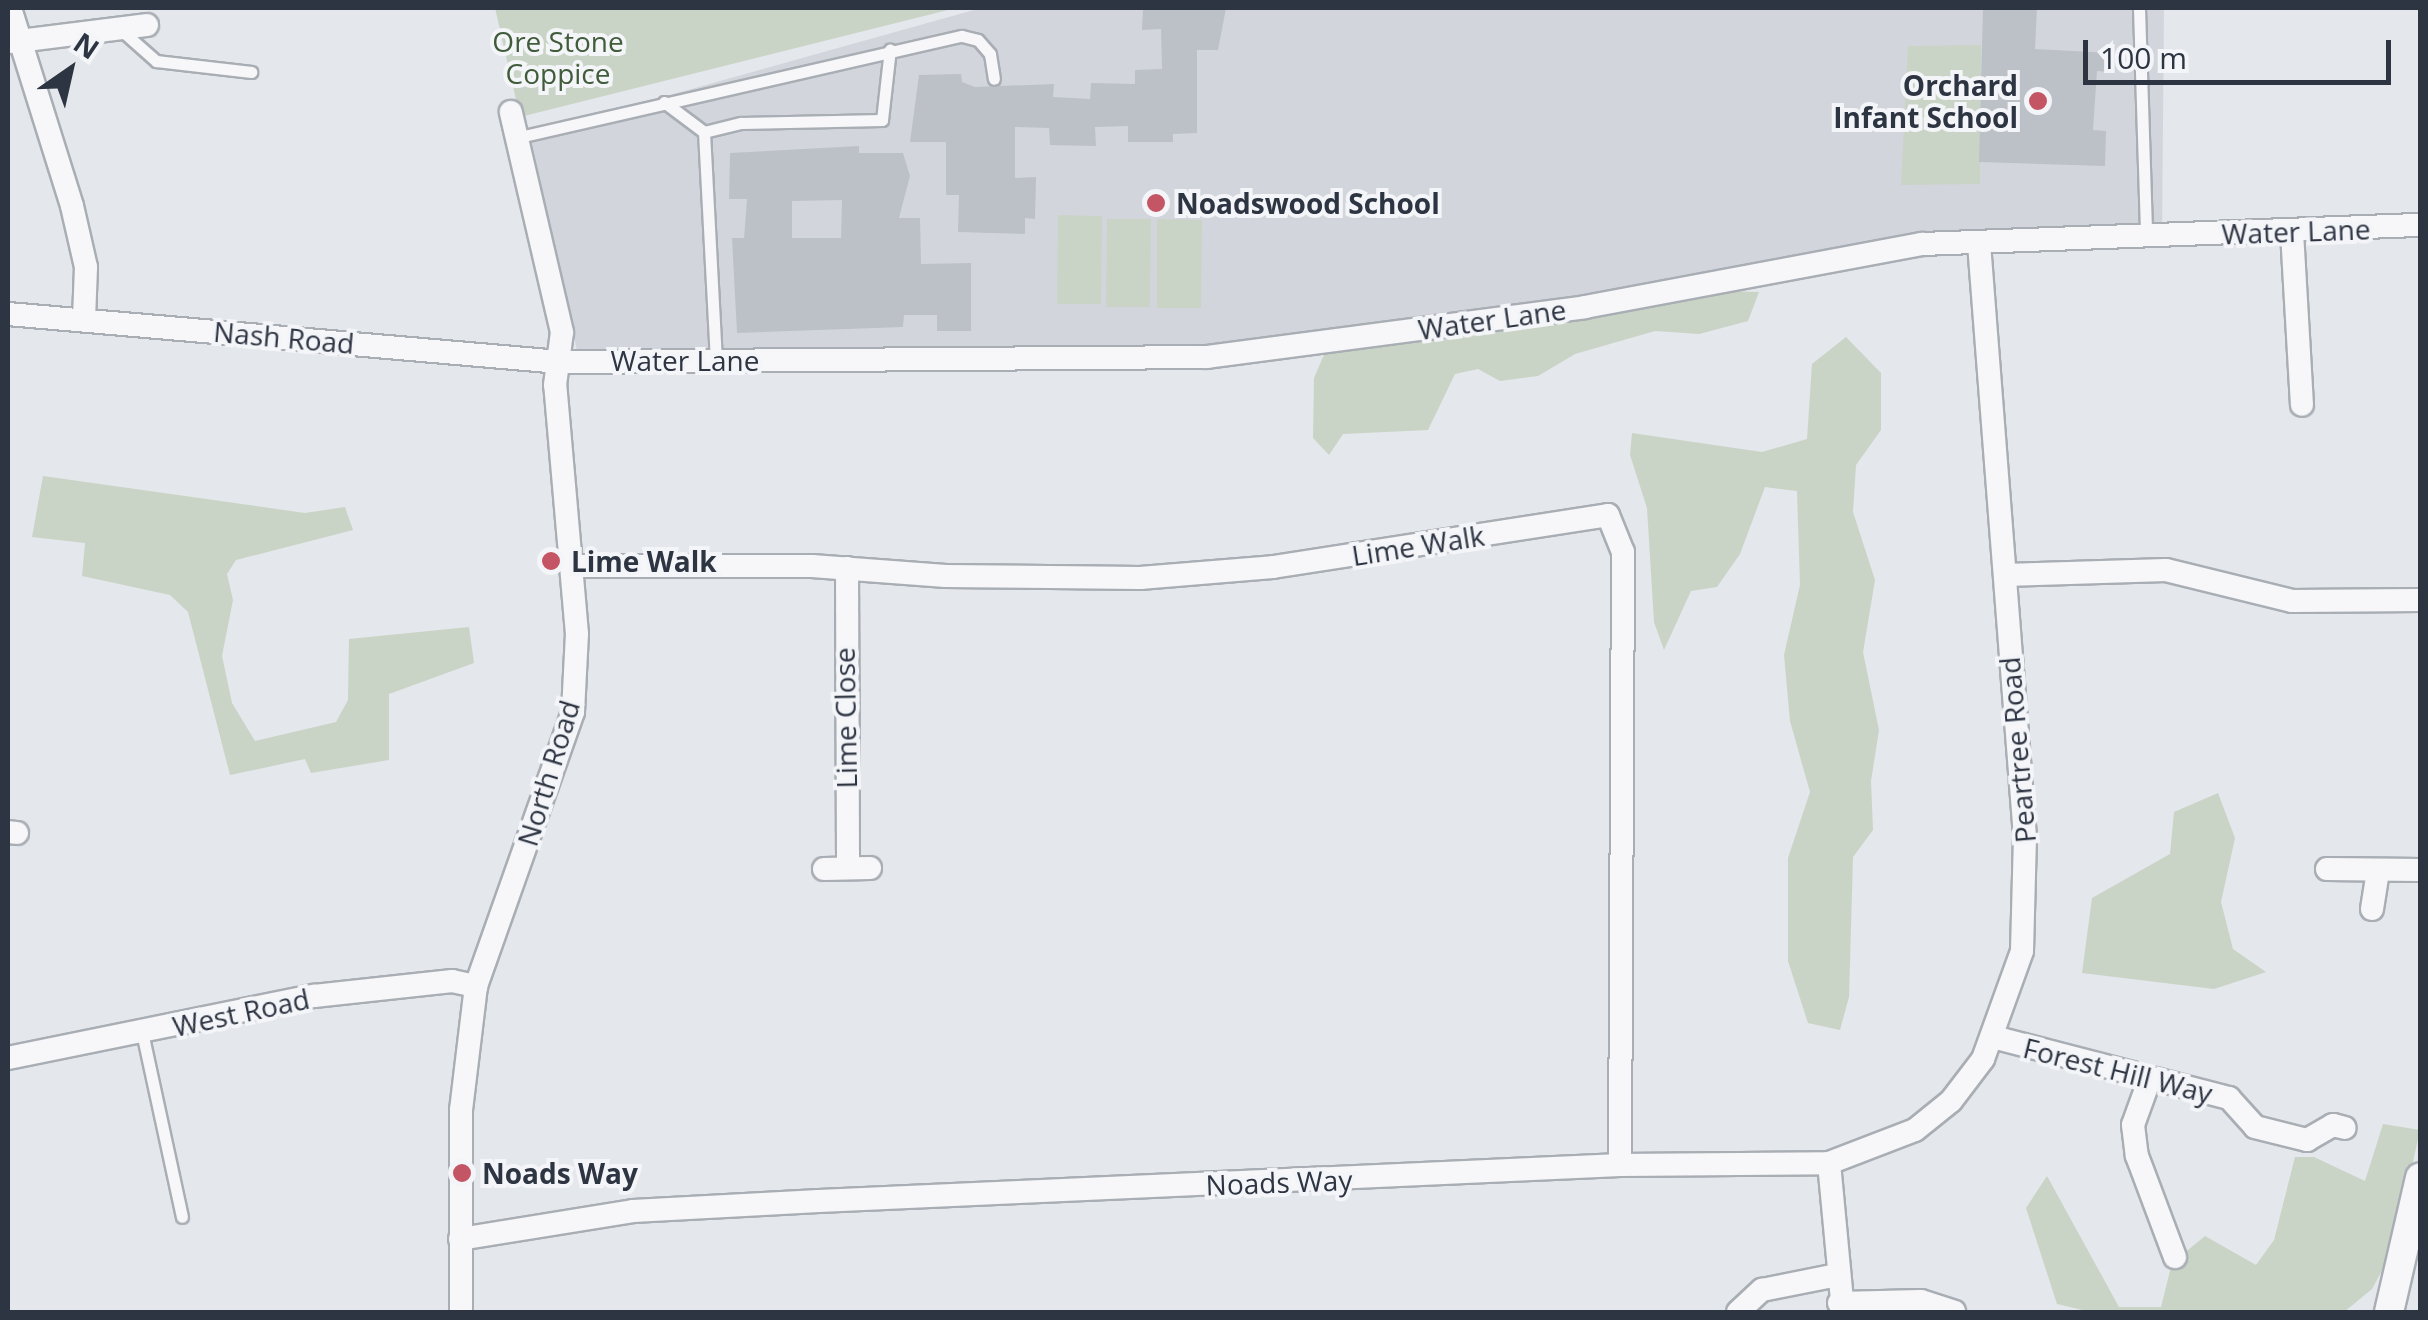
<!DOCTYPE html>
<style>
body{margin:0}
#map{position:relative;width:2428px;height:1320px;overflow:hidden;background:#e4e7eb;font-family:"Open Sans",sans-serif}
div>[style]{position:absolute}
.built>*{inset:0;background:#d2d6dc}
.green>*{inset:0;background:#c9d4c6}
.building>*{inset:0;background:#bcc0c7}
.roads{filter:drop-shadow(2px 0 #a9aeb5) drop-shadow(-2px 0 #a9aeb5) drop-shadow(0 2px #a9aeb5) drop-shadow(0 -2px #a9aeb5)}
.service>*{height:11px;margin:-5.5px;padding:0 5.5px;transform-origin:5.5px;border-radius:5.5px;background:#f7f7f9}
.minor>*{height:22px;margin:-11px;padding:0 11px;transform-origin:11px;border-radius:11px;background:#f7f7f9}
.tertiary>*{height:28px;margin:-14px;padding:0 14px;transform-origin:14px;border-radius:14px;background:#f7f7f9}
.dots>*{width:28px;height:28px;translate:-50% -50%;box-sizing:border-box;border:5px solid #f4f5f8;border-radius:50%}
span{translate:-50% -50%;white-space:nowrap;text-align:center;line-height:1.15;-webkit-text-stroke:8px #f4f5f8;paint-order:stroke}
.park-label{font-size:28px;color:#415c3b}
.poi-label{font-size:28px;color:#2d3442;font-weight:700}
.right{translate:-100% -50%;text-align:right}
.left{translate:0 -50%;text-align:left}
.street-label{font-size:28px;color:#2d3442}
.frame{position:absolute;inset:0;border:10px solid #2d3442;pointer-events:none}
.north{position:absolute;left:20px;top:20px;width:100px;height:100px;-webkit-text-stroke:8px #f4f5f8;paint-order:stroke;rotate:34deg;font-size:28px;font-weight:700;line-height:40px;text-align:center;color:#2d3442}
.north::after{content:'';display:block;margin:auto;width:35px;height:45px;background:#2d3442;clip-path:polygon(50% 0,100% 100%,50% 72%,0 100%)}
.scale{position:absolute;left:2083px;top:40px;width:308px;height:45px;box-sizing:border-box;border:5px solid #2d3442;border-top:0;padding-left:12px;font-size:30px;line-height:35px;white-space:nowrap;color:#2d3442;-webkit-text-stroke:8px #f4f5f8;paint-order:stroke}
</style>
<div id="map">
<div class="built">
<i style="clip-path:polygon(981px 8px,2164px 8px,2162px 236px,1769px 272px,1207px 357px,579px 360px,530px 134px)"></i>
</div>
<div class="green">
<i style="clip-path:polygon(495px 8px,956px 8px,520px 117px)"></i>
<i style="clip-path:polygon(1981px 45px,1980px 184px,1901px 185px,1908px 46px)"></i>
<i style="clip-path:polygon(1058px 215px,1102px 216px,1101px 304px,1057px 304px)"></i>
<i style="clip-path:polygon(1107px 219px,1151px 219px,1150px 307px,1106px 307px)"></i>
<i style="clip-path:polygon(1157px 219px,1202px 220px,1201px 308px,1157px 308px)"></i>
<i style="clip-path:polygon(1715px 291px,1759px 292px,1748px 321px,1699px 334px,1655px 331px,1575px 354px,1538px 376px,1500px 381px,1478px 369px,1455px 374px,1428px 430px,1343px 434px,1329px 455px,1313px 438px,1314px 378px,1332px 336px)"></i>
<i style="clip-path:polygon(1846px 337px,1881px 373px,1881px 430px,1856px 465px,1853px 512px,1875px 580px,1863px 652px,1879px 730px,1871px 781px,1873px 830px,1853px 857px,1849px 997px,1840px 1030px,1808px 1023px,1788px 961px,1788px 858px,1810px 792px,1790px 721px,1784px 655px,1800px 585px,1797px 491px,1765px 487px,1740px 554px,1717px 587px,1691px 591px,1664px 650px,1654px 622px,1647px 508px,1630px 455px,1632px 433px,1762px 452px,1807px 439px,1812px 364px)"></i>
<i style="clip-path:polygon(43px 476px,305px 513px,345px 507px,353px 530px,236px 560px,227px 574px,233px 600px,222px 656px,232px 703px,255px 741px,336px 722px,348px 700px,349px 639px,469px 627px,474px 663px,389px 694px,389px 760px,311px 773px,305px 759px,230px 775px,188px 612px,170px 595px,82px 576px,85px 543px,32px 537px)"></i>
<i style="clip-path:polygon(2218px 793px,2235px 838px,2221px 902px,2233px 949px,2266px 972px,2214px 989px,2082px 973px,2092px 898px,2170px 854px,2174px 812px)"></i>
<i style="clip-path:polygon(2383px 1124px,2420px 1130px,2394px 1248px,2372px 1289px,2344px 1312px,2091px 1312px,2057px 1304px,2026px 1208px,2047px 1176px,2119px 1307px,2161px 1307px,2172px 1263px,2205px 1236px,2256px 1265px,2274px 1240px,2295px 1157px,2314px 1157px,2365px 1181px)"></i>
</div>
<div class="building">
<i style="clip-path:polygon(1143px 8px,1226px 8px,1218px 50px,1197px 50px,1197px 133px,1173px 134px,1173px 142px,1128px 142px,1128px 126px,1095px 127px,1096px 146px,1050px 145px,1049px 128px,1015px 127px,1015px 178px,1036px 177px,1035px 219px,1025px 218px,1025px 234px,958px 232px,959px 195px,946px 195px,946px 142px,910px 142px,919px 75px,961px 74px,962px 82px,975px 87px,1054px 84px,1053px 97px,1090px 99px,1091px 83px,1135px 84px,1135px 70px,1162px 69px,1161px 29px,1142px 30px)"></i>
<i style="clip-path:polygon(1983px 8px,2037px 8px,2035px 49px,2111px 53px,2110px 72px,2097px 71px,2093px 130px,2106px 131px,2105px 166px,1979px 162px)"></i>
<i style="clip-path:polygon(evenodd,859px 146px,859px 153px,903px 153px,910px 176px,899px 218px,920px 218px,921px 264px,971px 263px,971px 331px,937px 331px,937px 315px,904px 315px,903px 327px,737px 333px,732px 238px,744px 238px,747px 199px,729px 199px,730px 153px,859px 146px,842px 200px,841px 238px,792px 238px,792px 201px,842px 200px)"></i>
</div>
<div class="roads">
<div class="service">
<i style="left:2139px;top:8px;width:229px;rotate:88.2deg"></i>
<i style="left:121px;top:30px;width:47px;rotate:41.5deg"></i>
<i style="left:156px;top:61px;width:96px;rotate:6.6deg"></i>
<i style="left:664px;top:102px;width:50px;rotate:36.9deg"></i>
<i style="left:704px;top:132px;width:227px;rotate:87deg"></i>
<i style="left:704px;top:132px;width:38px;rotate:-14deg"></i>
<i style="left:741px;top:123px;width:141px;rotate:-1.2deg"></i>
<i style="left:882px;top:120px;width:71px;rotate:-83.6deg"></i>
<i style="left:515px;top:138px;width:458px;rotate:-12.9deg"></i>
<i style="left:962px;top:36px;width:16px;rotate:14deg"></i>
<i style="left:978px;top:40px;width:18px;rotate:49deg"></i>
<i style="left:990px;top:54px;width:25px;rotate:81deg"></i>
<i style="left:142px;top:1032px;width:189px;rotate:77.8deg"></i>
</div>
<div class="minor">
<i style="left:10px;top:8px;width:207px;rotate:72.6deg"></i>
<i style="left:72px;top:206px;width:63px;rotate:77.1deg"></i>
<i style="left:86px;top:267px;width:52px;rotate:92.2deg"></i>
<i style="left:11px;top:42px;width:137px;rotate:-7.1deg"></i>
<i style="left:2292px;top:232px;width:173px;rotate:86.7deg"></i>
<i style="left:8px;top:314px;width:554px;rotate:4.97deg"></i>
<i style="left:560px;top:362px;width:647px;rotate:-0.44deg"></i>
<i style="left:1207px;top:357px;width:381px;rotate:-7.5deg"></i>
<i style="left:1585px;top:307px;width:343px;rotate:-10.6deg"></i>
<i style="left:1922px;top:244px;width:498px;rotate:-2.2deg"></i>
<i style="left:574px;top:566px;width:238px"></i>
<i style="left:812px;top:566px;width:134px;rotate:4.3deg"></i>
<i style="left:946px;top:576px;width:194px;rotate:0.6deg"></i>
<i style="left:1140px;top:578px;width:133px;rotate:-4.7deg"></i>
<i style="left:1273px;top:567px;width:339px;rotate:-8.8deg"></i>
<i style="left:1608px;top:515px;width:40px;rotate:68deg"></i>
<i style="left:1623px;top:552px;width:613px;rotate:90.28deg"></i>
<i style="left:847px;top:568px;width:300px;rotate:89.8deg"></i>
<i style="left:2005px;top:575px;width:161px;rotate:-1.8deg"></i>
<i style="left:2166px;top:570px;width:130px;rotate:13.8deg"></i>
<i style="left:2292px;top:601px;width:128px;rotate:-0.4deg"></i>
<i style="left:8px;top:832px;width:9px;rotate:6deg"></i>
<i style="left:824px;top:869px;width:46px;rotate:-1.2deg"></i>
<i style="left:2327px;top:869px;width:93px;rotate:0.6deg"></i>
<i style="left:2372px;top:909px;width:39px;rotate:-81deg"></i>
<i style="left:1993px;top:1037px;width:244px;rotate:14.5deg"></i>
<i style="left:2229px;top:1098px;width:39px;rotate:48deg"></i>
<i style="left:2255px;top:1127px;width:54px;rotate:14deg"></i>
<i style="left:2307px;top:1140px;width:30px;rotate:-30deg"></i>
<i style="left:2333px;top:1125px;width:12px;rotate:14deg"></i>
<i style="left:8px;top:1058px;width:312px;rotate:-11.5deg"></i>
<i style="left:314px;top:996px;width:139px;rotate:-6.2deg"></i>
<i style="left:452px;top:981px;width:25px;rotate:12deg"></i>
<i style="left:2150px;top:1078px;width:50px;rotate:109.9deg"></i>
<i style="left:2133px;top:1125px;width:31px;rotate:83deg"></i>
<i style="left:2137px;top:1156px;width:108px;rotate:69.4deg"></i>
<i style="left:1829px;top:1163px;width:92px;rotate:-21deg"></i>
<i style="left:1915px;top:1130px;width:46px;rotate:-38.9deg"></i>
<i style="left:1951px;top:1101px;width:53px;rotate:-52.7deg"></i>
<i style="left:1983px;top:1059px;width:115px;rotate:-70.1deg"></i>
<i style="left:2022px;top:951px;width:114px;rotate:-88.5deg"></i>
<i style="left:2025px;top:837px;width:596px;rotate:-94.43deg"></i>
<i style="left:460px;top:1239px;width:175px;rotate:-9.2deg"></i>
<i style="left:633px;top:1211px;width:186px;rotate:-3.1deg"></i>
<i style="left:819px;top:1201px;width:802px;rotate:-2.57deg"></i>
<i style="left:1620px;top:1165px;width:209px;rotate:-0.5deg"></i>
<i style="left:1829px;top:1163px;width:150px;rotate:84.6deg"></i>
<i style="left:1839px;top:1303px;width:82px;rotate:-1.4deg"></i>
<i style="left:1921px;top:1301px;width:35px;rotate:18deg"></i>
<i style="left:461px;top:1312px;width:202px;rotate:-90deg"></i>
<i style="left:461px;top:1110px;width:125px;rotate:-83.1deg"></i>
<i style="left:476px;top:986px;width:291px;rotate:-70.5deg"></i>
<i style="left:573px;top:712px;width:78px;rotate:-87.1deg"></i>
<i style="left:577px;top:634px;width:250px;rotate:-95deg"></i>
<i style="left:555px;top:385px;width:53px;rotate:-82.5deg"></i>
<i style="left:562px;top:332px;width:226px;rotate:-103.1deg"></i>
<i style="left:1738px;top:1312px;width:33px;rotate:-43deg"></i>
<i style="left:1762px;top:1290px;width:76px;rotate:-11.3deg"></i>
</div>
<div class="tertiary">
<i style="left:2389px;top:1312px;width:138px;rotate:-77deg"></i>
</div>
</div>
<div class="dots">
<i style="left:2038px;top:101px;background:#c45564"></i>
<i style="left:1156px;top:203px;background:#c45564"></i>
<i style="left:551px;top:561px;background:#c45564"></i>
<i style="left:462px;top:1173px;background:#c45564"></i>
</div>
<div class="park-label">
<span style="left:558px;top:57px">Ore Stone<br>Coppice</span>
</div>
<div class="poi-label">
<span class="right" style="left:2018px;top:101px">Orchard<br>Infant School</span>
<span class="left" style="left:1176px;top:203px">Noadswood School</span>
<span class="left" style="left:571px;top:561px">Lime Walk</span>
<span class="left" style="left:482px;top:1173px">Noads Way</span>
</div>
<div class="street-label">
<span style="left:2296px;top:231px;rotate:-2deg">Water Lane</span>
<span style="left:1492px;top:319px;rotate:-8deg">Water Lane</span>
<span style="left:284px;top:337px;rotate:5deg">Nash Road</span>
<span style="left:685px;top:360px">Water Lane</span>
<span style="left:1418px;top:545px;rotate:-9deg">Lime Walk</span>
<span style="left:845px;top:718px;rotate:-91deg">Lime Close</span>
<span style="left:2017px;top:750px;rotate:-95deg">Peartree Road</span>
<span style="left:548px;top:773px;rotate:-73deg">North Road</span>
<span style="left:241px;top:1012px;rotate:-12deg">West Road</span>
<span style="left:2118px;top:1070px;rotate:14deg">Forest Hill Way</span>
<span style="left:1279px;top:1182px;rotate:-2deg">Noads Way</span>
</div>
<div class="frame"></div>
<div class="north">N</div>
<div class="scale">100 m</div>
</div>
